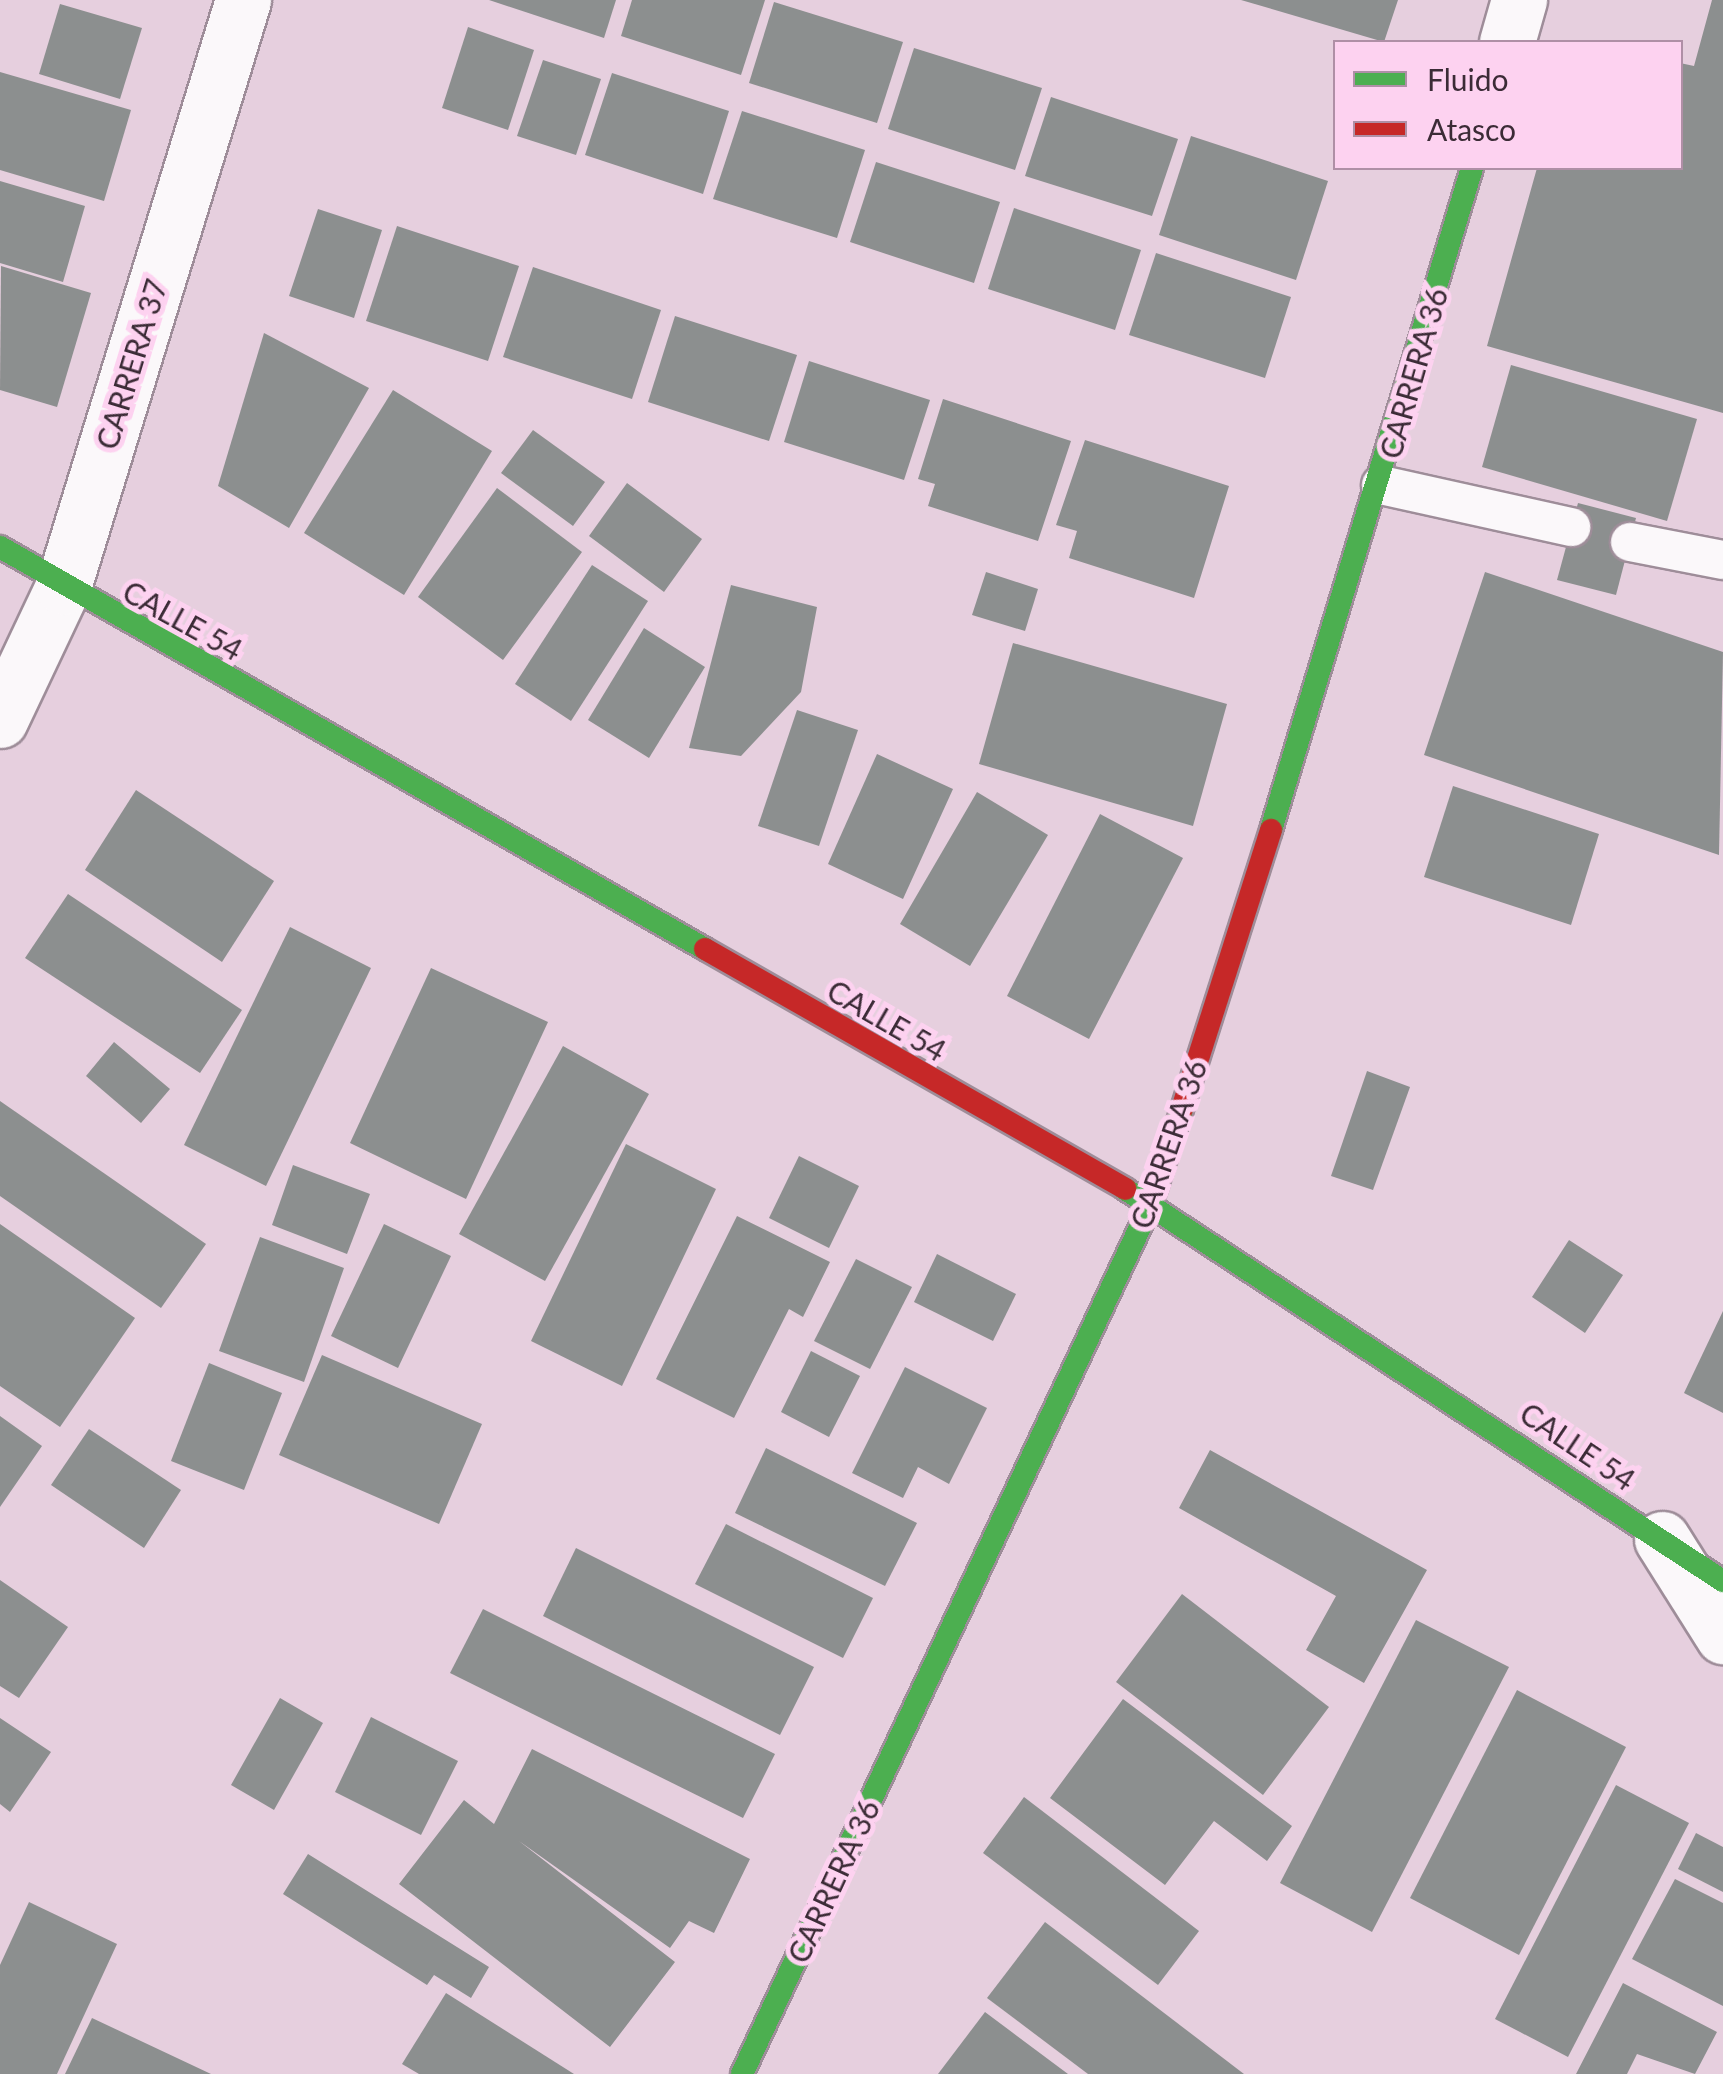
<!DOCTYPE html>
<style>
body{margin:0}
#map{position:relative;width:1723px;height:2074px;overflow:hidden;background:#e6cfde;font-family:Lato,sans-serif}
div>[style]{position:absolute}
.building>*{inset:0;background:#8c8f8f}
.roads{filter:drop-shadow(2px 0 #9e8d99) drop-shadow(-2px 0 #9e8d99) drop-shadow(0 2px #9e8d99) drop-shadow(0 -2px #9e8d99)}
.lane>*{height:38px;margin:-19px;padding:0 19px;transform-origin:19px;border-radius:19px;background:#fbf8fa}
.street>*{height:55px;margin:-27.5px;padding:0 27.5px;transform-origin:27.5px;border-radius:27.5px;background:#fbf8fa}
.fast>*{height:22px;margin:-11px;padding:0 11px;transform-origin:11px;border-radius:11px;background:#4caf50}
.jam>*{height:22px;margin:-11px;padding:0 11px;transform-origin:11px;border-radius:11px;background:#c62828}
span{translate:-50% -50%;white-space:nowrap;text-align:center;line-height:1.15;-webkit-text-stroke:10px #fdd2f0;paint-order:stroke}
.street-label{font-size:30px;color:#3b2b36}
.legend{position:absolute;left:1333px;top:40px;width:350px;height:130px;box-sizing:border-box;background:#fdd2f0;border:2px solid #af8fa6;margin:0;padding:12px 18px;list-style:none;font-size:30px;color:#3b2b36}
.legend li{display:flex;align-items:center;gap:20px;height:50px}
.legend b{width:50px;border:2px solid #af8fa6}
</style>
<div id="map">
<div class="building">
<i style="clip-path:polygon(489px 0,616px 0,604px 38px)"></i>
<i style="clip-path:polygon(632px 0,765px 0,741px 75px,621px 36px)"></i>
<i style="clip-path:polygon(1241px 0,1398px 0,1384px 42px)"></i>
<i style="clip-path:polygon(1712px 0,1723px 0,1723px 413px,1487px 346px,1537px 168px,1680px 168px,1680px 63px,1694px 66px)"></i>
<i style="clip-path:polygon(774px 2px,903px 42px,877px 123px,749px 83px)"></i>
<i style="clip-path:polygon(60px 4px,142px 28px,120px 99px,39px 74px)"></i>
<i style="clip-path:polygon(468px 27px,534px 50px,508px 130px,442px 108px)"></i>
<i style="clip-path:polygon(914px 48px,1042px 88px,1015px 170px,888px 129px)"></i>
<i style="clip-path:polygon(543px 60px,601px 79px,576px 155px,517px 136px)"></i>
<i style="clip-path:polygon(0 72px,131px 110px,104px 201px,0 170px)"></i>
<i style="clip-path:polygon(612px 73px,729px 111px,703px 194px,585px 155px)"></i>
<i style="clip-path:polygon(1051px 97px,1178px 139px,1152px 216px,1025px 176px)"></i>
<i style="clip-path:polygon(742px 111px,865px 150px,837px 238px,713px 199px)"></i>
<i style="clip-path:polygon(1191px 136px,1328px 181px,1296px 280px,1159px 235px)"></i>
<i style="clip-path:polygon(876px 162px,1000px 202px,974px 283px,850px 242px)"></i>
<i style="clip-path:polygon(0 181px,85px 206px,63px 282px,0 263px)"></i>
<i style="clip-path:polygon(1014px 208px,1141px 250px,1115px 330px,988px 289px)"></i>
<i style="clip-path:polygon(318px 209px,382px 230px,354px 318px,289px 296px)"></i>
<i style="clip-path:polygon(397px 226px,519px 266px,488px 361px,366px 321px)"></i>
<i style="clip-path:polygon(1156px 253px,1291px 297px,1265px 378px,1129px 335px)"></i>
<i style="clip-path:polygon(1px 266px,91px 293px,57px 407px,0 390px)"></i>
<i style="clip-path:polygon(533px 267px,661px 310px,632px 399px,503px 357px)"></i>
<i style="clip-path:polygon(675px 316px,797px 355px,769px 441px,648px 402px)"></i>
<i style="clip-path:polygon(264px 333px,369px 388px,289px 528px,218px 486px)"></i>
<i style="clip-path:polygon(809px 361px,930px 400px,904px 480px,784px 442px)"></i>
<i style="clip-path:polygon(1511px 365px,1697px 419px,1667px 521px,1482px 467px)"></i>
<i style="clip-path:polygon(393px 390px,492px 451px,404px 595px,304px 533px)"></i>
<i style="clip-path:polygon(943px 399px,1071px 441px,1038px 541px,928px 506px,935px 484px,918px 479px)"></i>
<i style="clip-path:polygon(533px 430px,605px 482px,573px 526px,501px 473px)"></i>
<i style="clip-path:polygon(1085px 440px,1229px 486px,1194px 598px,1069px 558px,1077px 531px,1056px 525px)"></i>
<i style="clip-path:polygon(627px 483px,702px 539px,664px 592px,589px 536px)"></i>
<i style="clip-path:polygon(497px 488px,582px 552px,503px 660px,418px 597px)"></i>
<i style="clip-path:polygon(1578px 503px,1636px 518px,1616px 595px,1557px 580px)"></i>
<i style="clip-path:polygon(592px 565px,648px 601px,571px 721px,515px 684px)"></i>
<i style="clip-path:polygon(986px 572px,1038px 589px,1025px 631px,972px 615px)"></i>
<i style="clip-path:polygon(1485px 572px,1723px 652px,1719px 855px,1424px 755px)"></i>
<i style="clip-path:polygon(731px 585px,817px 607px,801px 692px,741px 756px,689px 748px)"></i>
<i style="clip-path:polygon(644px 628px,705px 667px,649px 758px,588px 720px)"></i>
<i style="clip-path:polygon(1013px 643px,1227px 704px,1193px 826px,979px 764px)"></i>
<i style="clip-path:polygon(797px 710px,858px 730px,819px 846px,758px 826px)"></i>
<i style="clip-path:polygon(877px 754px,953px 789px,903px 899px,828px 864px)"></i>
<i style="clip-path:polygon(1453px 786px,1599px 834px,1571px 925px,1424px 877px)"></i>
<i style="clip-path:polygon(136px 790px,274px 881px,222px 962px,85px 870px)"></i>
<i style="clip-path:polygon(977px 792px,1048px 835px,970px 966px,900px 924px)"></i>
<i style="clip-path:polygon(1100px 814px,1183px 858px,1089px 1039px,1007px 996px)"></i>
<i style="clip-path:polygon(68px 894px,242px 1010px,200px 1073px,25px 958px)"></i>
<i style="clip-path:polygon(290px 927px,371px 968px,266px 1186px,184px 1145px)"></i>
<i style="clip-path:polygon(431px 968px,548px 1022px,466px 1199px,350px 1143px)"></i>
<i style="clip-path:polygon(114px 1042px,170px 1089px,141px 1123px,86px 1076px)"></i>
<i style="clip-path:polygon(563px 1046px,649px 1094px,545px 1281px,459px 1234px)"></i>
<i style="clip-path:polygon(1367px 1071px,1410px 1087px,1373px 1190px,1331px 1176px)"></i>
<i style="clip-path:polygon(0 1101px,206px 1244px,161px 1308px,0 1196px)"></i>
<i style="clip-path:polygon(626px 1144px,716px 1189px,622px 1386px,531px 1341px)"></i>
<i style="clip-path:polygon(799px 1156px,859px 1186px,829px 1248px,769px 1218px)"></i>
<i style="clip-path:polygon(293px 1165px,370px 1194px,347px 1254px,272px 1225px)"></i>
<i style="clip-path:polygon(737px 1216px,830px 1262px,803px 1317px,789px 1309px,734px 1418px,656px 1379px)"></i>
<i style="clip-path:polygon(0 1224px,135px 1318px,60px 1427px,0 1386px)"></i>
<i style="clip-path:polygon(384px 1224px,451px 1256px,398px 1368px,331px 1336px)"></i>
<i style="clip-path:polygon(260px 1237px,344px 1268px,304px 1382px,219px 1351px)"></i>
<i style="clip-path:polygon(1569px 1240px,1623px 1275px,1585px 1333px,1532px 1297px)"></i>
<i style="clip-path:polygon(937px 1254px,1016px 1294px,993px 1341px,914px 1302px)"></i>
<i style="clip-path:polygon(856px 1259px,912px 1287px,870px 1369px,814px 1341px)"></i>
<i style="clip-path:polygon(1723px 1311px,1723px 1413px,1684px 1393px)"></i>
<i style="clip-path:polygon(811px 1351px,860px 1376px,829px 1437px,781px 1412px)"></i>
<i style="clip-path:polygon(322px 1355px,482px 1424px,439px 1524px,279px 1455px)"></i>
<i style="clip-path:polygon(209px 1363px,282px 1393px,244px 1490px,171px 1461px)"></i>
<i style="clip-path:polygon(905px 1367px,987px 1408px,949px 1484px,918px 1467px,903px 1498px,852px 1473px)"></i>
<i style="clip-path:polygon(0 1416px,42px 1446px,0 1507px)"></i>
<i style="clip-path:polygon(89px 1429px,181px 1490px,144px 1548px,51px 1485px)"></i>
<i style="clip-path:polygon(766px 1448px,917px 1523px,885px 1586px,735px 1513px)"></i>
<i style="clip-path:polygon(1210px 1450px,1427px 1570px,1364px 1683px,1306px 1650px,1336px 1596px,1179px 1508px)"></i>
<i style="clip-path:polygon(726px 1524px,873px 1598px,843px 1658px,695px 1584px)"></i>
<i style="clip-path:polygon(576px 1548px,814px 1667px,780px 1735px,543px 1616px)"></i>
<i style="clip-path:polygon(0 1580px,68px 1627px,19px 1698px,0 1686px)"></i>
<i style="clip-path:polygon(1182px 1594px,1329px 1707px,1263px 1795px,1116px 1682px)"></i>
<i style="clip-path:polygon(483px 1609px,775px 1754px,743px 1818px,450px 1673px)"></i>
<i style="clip-path:polygon(1416px 1620px,1509px 1667px,1372px 1932px,1280px 1883px)"></i>
<i style="clip-path:polygon(1517px 1690px,1626px 1747px,1519px 1955px,1410px 1898px)"></i>
<i style="clip-path:polygon(280px 1698px,323px 1723px,274px 1810px,231px 1785px)"></i>
<i style="clip-path:polygon(1123px 1699px,1292px 1826px,1267px 1861px,1214px 1821px,1165px 1885px,1050px 1798px)"></i>
<i style="clip-path:polygon(371px 1717px,458px 1761px,421px 1835px,335px 1792px)"></i>
<i style="clip-path:polygon(0 1718px,51px 1752px,10px 1812px,0 1804px)"></i>
<i style="clip-path:polygon(532px 1749px,750px 1859px,714px 1933px,689px 1921px,670px 1948px,519px 1841px,675px 1962px,610px 2047px,399px 1884px,464px 1800px,494px 1824px)"></i>
<i style="clip-path:polygon(1616px 1785px,1689px 1823px,1568px 2057px,1495px 2019px)"></i>
<i style="clip-path:polygon(1024px 1797px,1199px 1931px,1158px 1985px,983px 1853px)"></i>
<i style="clip-path:polygon(1696px 1833px,1723px 1847px,1723px 1892px,1678px 1869px)"></i>
<i style="clip-path:polygon(308px 1854px,489px 1967px,471px 1998px,434px 1975px,427px 1985px,283px 1894px)"></i>
<i style="clip-path:polygon(1675px 1879px,1723px 1903px,1723px 2006px,1632px 1959px)"></i>
<i style="clip-path:polygon(29px 1902px,117px 1944px,57px 2074px,0 2074px,0 1965px)"></i>
<i style="clip-path:polygon(1045px 1922px,1244px 2074px,1088px 2074px,987px 1998px)"></i>
<i style="clip-path:polygon(1623px 1983px,1717px 2032px,1695px 2074px,1637px 2054px,1627px 2074px,1576px 2074px)"></i>
<i style="clip-path:polygon(446px 1993px,574px 2074px,419px 2074px,402px 2064px)"></i>
<i style="clip-path:polygon(985px 2012px,1068px 2074px,938px 2074px)"></i>
<i style="clip-path:polygon(92px 2018px,211px 2074px,65px 2074px)"></i>
</div>
<div class="roads">
<div class="lane">
<i style="left:1381px;top:485px;width:195px;rotate:12.5deg"></i>
<i style="left:1630px;top:542px;width:95px;rotate:11deg"></i>
</div>
<div class="street">
<i style="left:1507px;top:42px;width:44px;rotate:-74.1deg"></i>
<i style="left:0;top:720px;width:147px;rotate:-64.7deg"></i>
<i style="left:63px;top:587px;width:614px;rotate:-72.95deg"></i>
<i style="left:1662px;top:1539px;width:115px;rotate:57.8deg"></i>
</div>
<div class="fast">
<i style="left:0;top:547px;width:812px;rotate:29.69deg"></i>
<i style="left:1271px;top:830px;width:692px;rotate:-73.11deg"></i>
<i style="left:1125px;top:1189px;width:715px;rotate:33.25deg"></i>
<i style="left:742px;top:2074px;width:961px;rotate:-64.82deg"></i>
<i style="left:1151px;top:1204px;width:100px;rotate:-71.9deg"></i>
</div>
<div class="jam">
<i style="left:705px;top:949px;width:484px;rotate:29.7deg"></i>
<i style="left:1182px;top:1109px;width:293px;rotate:-72.3deg"></i>
</div>
</div>
<div class="street-label">
<span style="left:131px;top:364px;rotate:-73deg">CARRERA 37</span>
<span style="left:1413px;top:373px;rotate:-74deg">CARRERA 36</span>
<span style="left:183px;top:620px;rotate:29deg">CALLE 54</span>
<span style="left:887px;top:1020px;rotate:30deg">CALLE 54</span>
<span style="left:1168px;top:1144px;rotate:-71deg">CARRERA 36</span>
<span style="left:1578px;top:1446px;rotate:34deg">CALLE 54</span>
<span style="left:833px;top:1881px;rotate:-65deg">CARRERA 36</span>
</div>
<ul class="legend">
<li><b style="height:12px;background:#4caf50"></b>Fluido</li>
<li><b style="height:12px;background:#c62828"></b>Atasco</li>
</ul>
</div>
